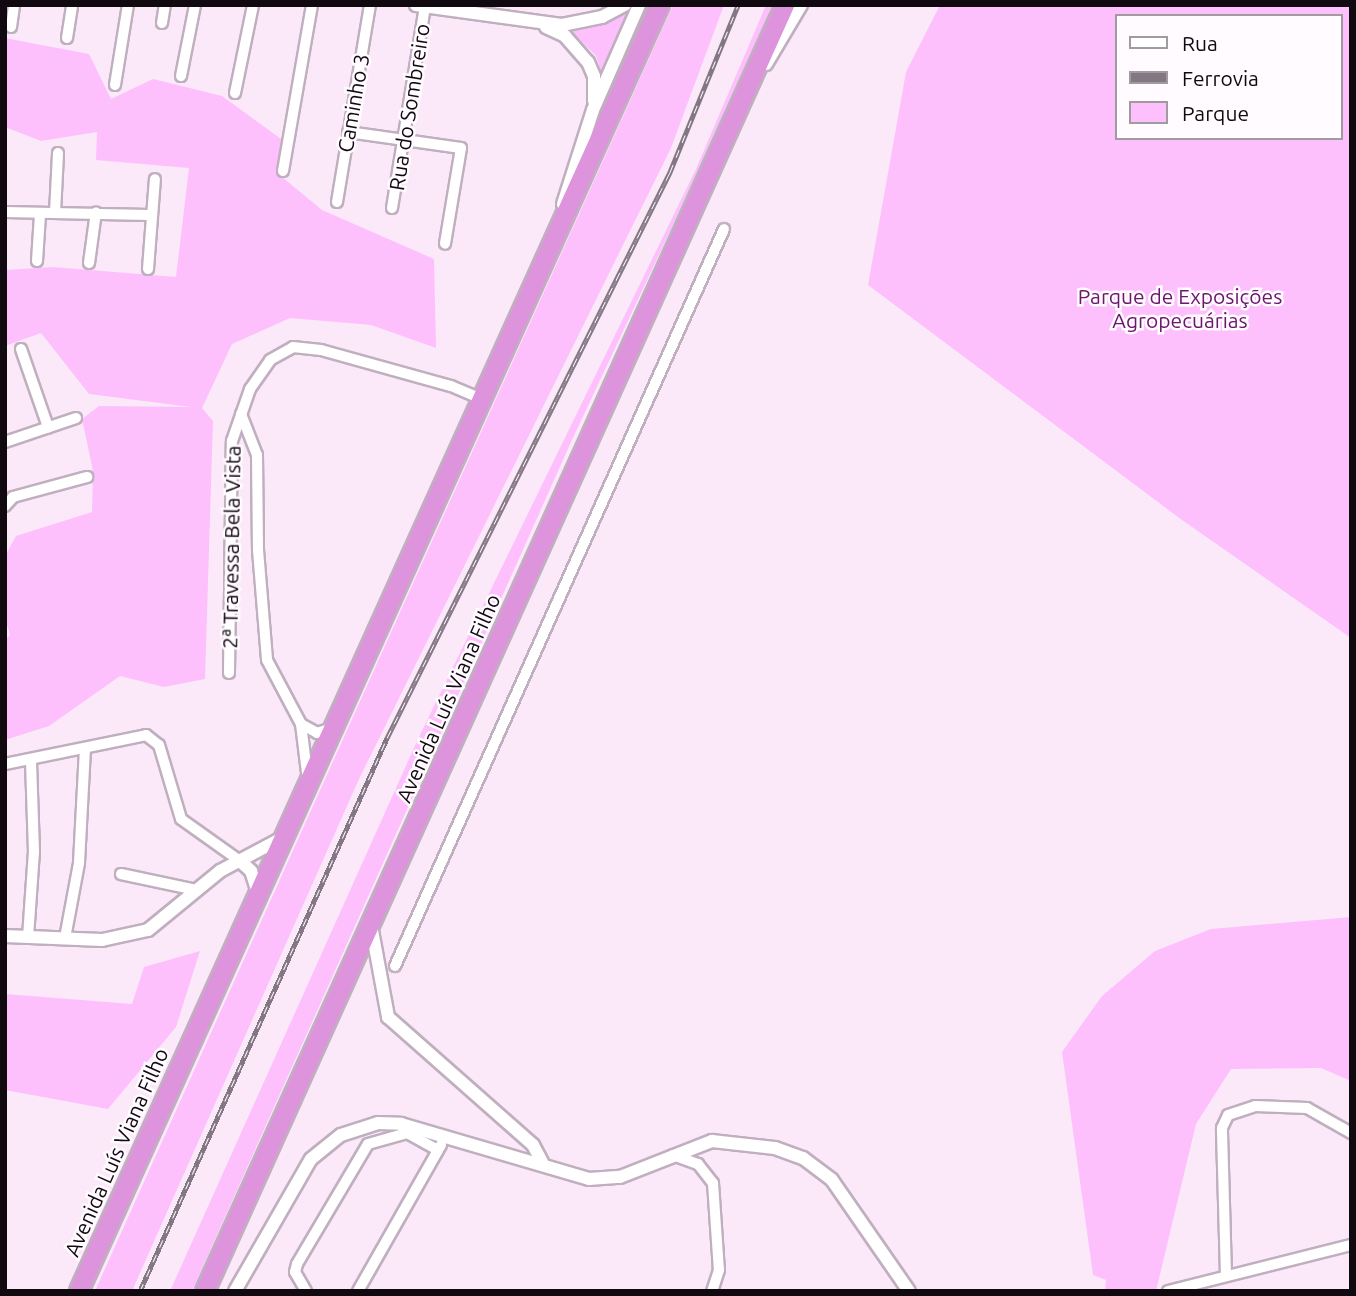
<!DOCTYPE html>
<meta charset="utf-8">
<style>
body{margin:0}
#map{position:relative;width:1356px;height:1296px;overflow:hidden;background:#fbe9fa;font-family:Ubuntu,sans-serif}
div>[style]{position:absolute}
.green>*{inset:0;background:#fdc0fc}
.roads{filter:drop-shadow(2px 0 #c0afbf) drop-shadow(-2px 0 #c0afbf) drop-shadow(0 2px #c0afbf) drop-shadow(0 -2px #c0afbf)}
.street>*{height:10px;margin:-5px;padding:0 5px;transform-origin:5px;border-radius:5px;background:#fff}
.secondary>*{height:12px;margin:-6px;padding:0 6px;transform-origin:6px;border-radius:6px;background:#fff}
.highway>*{height:18px;margin:-9px;padding:0 9px;transform-origin:9px;border-radius:9px;background:#dd94dd}
.rail>*{height:5px;margin-top:-2.5px;transform-origin:0;background:repeating-linear-gradient(90deg,#fffbff 0 8px,#837783 0 16px);box-sizing:border-box;border-block:2px solid #837783}
span{translate:-50% -50%;white-space:nowrap;text-align:center;line-height:1.15;-webkit-text-stroke:5px #fffbff;paint-order:stroke}
.street-label{font-size:21px;color:#100a10}
.park-label{font-size:21px;color:#69166b}
.frame{position:absolute;inset:0;border:7px solid #100a10;pointer-events:none}
.legend{position:absolute;left:1115px;top:14px;width:228px;height:126px;box-sizing:border-box;background:#fffbff;border:2px solid #9f9b9f;margin:0;padding:9px 12px;list-style:none;font-size:21px;color:#100a10}
.legend li{display:flex;align-items:center;gap:14px;height:35px}
.legend b{width:35px;border:2px solid #9f9b9f}
</style>
<div id="map">
<div class="green">
<i style="clip-path:polygon(673px 5px,724px 5px,671px 148px,359px 779px,132px 1291px,95px 1291px)"></i>
<i style="clip-path:polygon(766px 5px,772px 5px,734px 95px,571px 442px,192px 1291px,170px 1291px,418px 739px,696px 169px)"></i>
<i style="clip-path:polygon(evenodd,940px 5px,1351px 5px,1351px 638px,1182px 520px,868px 285px,906px 72px,940px 5px,1116px 16px,1340px 16px,1340px 138px,1116px 138px,1116px 16px)"></i>
<i style="clip-path:polygon(634px 6px,602px 76px,596px 56px,570px 30px)"></i>
<i style="clip-path:polygon(5px 38px,89px 54px,111px 99px,153px 79px,222px 96px,288px 144px,282px 177px,322px 210px,434px 259px,436px 348px,371px 325px,290px 318px,232px 344px,202px 408px,213px 421px,205px 679px,164px 687px,120px 676px,49px 726px,5px 740px,5px 640px,10px 635px,5px 618px,5px 556px,16px 536px,92px 512px,93px 471px,82px 419px,99px 406px,191px 407px,89px 394px,41px 333px,5px 346px,5px 270px,53px 267px,176px 277px,189px 168px,96px 160px,97px 132px,41px 141px,5px 127px)"></i>
<i style="clip-path:polygon(1351px 917px,1351px 1081px,1321px 1068px,1231px 1069px,1196px 1124px,1156px 1291px,1105px 1291px,1106px 1280px,1093px 1275px,1062px 1052px,1102px 996px,1155px 951px,1211px 929px)"></i>
<i style="clip-path:polygon(200px 951px,176px 1027px,108px 1109px,5px 1090px,5px 994px,132px 1004px,144px 967px)"></i>
</div>
<div class="roads">
<div class="street">
<i style="left:162px;top:23px;width:18px;rotate:-81deg"></i>
<i style="left:11px;top:27px;width:22px;rotate:-82deg"></i>
<i style="left:67px;top:38px;width:33px;rotate:-81deg"></i>
<i style="left:181px;top:76px;width:72px;rotate:-78.8deg"></i>
<i style="left:115px;top:85px;width:81px;rotate:-80.8deg"></i>
<i style="left:235px;top:93px;width:90px;rotate:-78.4deg"></i>
<i style="left:348px;top:132px;width:114px;rotate:8.1deg"></i>
<i style="left:461px;top:148px;width:97px;rotate:99.5deg"></i>
<i style="left:283px;top:171px;width:169px;rotate:-80.1deg"></i>
<i style="left:337px;top:202px;width:200px;rotate:-80.5deg"></i>
<i style="left:392px;top:208px;width:204px;rotate:-80.7deg"></i>
<i style="left:5px;top:212px;width:144px;rotate:1.2deg"></i>
<i style="left:55px;top:213px;width:60px;rotate:-87.1deg"></i>
<i style="left:37px;top:261px;width:47px;rotate:-86.3deg"></i>
<i style="left:89px;top:263px;width:51px;rotate:-82.2deg"></i>
<i style="left:148px;top:269px;width:90px;rotate:-85.6deg"></i>
<i style="left:21px;top:349px;width:83px;rotate:70.9deg"></i>
<i style="left:241px;top:414px;width:44px;rotate:68.7deg"></i>
<i style="left:257px;top:455px;width:95px;rotate:89.4deg"></i>
<i style="left:258px;top:550px;width:110px;rotate:85.3deg"></i>
<i style="left:267px;top:660px;width:72px;rotate:62deg"></i>
<i style="left:301px;top:724px;width:49px;rotate:83deg"></i>
<i style="left:5px;top:442px;width:75px;rotate:-18.7deg"></i>
<i style="left:5px;top:506px;width:12px;rotate:-48deg"></i>
<i style="left:13px;top:497px;width:77px;rotate:-15.1deg"></i>
<i style="left:229px;top:673px;width:232px;rotate:-89.3deg"></i>
<i style="left:232px;top:441px;width:55px;rotate:-70.9deg"></i>
<i style="left:250px;top:389px;width:35px;rotate:-55deg"></i>
<i style="left:270px;top:360px;width:26px;rotate:-29deg"></i>
<i style="left:293px;top:347px;width:28px;rotate:6deg"></i>
<i style="left:321px;top:350px;width:135px;rotate:15.5deg"></i>
<i style="left:451px;top:386px;width:33px;rotate:23deg"></i>
<i style="left:301px;top:724px;width:18px;rotate:29deg"></i>
<i style="left:317px;top:733px;width:16px;rotate:-18deg"></i>
<i style="left:5px;top:764px;width:144px;rotate:-11.6deg"></i>
<i style="left:146px;top:735px;width:16px;rotate:38deg"></i>
<i style="left:159px;top:745px;width:77px;rotate:73.4deg"></i>
<i style="left:181px;top:819px;width:72px;rotate:35.4deg"></i>
<i style="left:121px;top:874px;width:77px;rotate:12deg"></i>
<i style="left:28px;top:937px;width:85px;rotate:-86deg"></i>
<i style="left:34px;top:852px;width:91px;rotate:-91.9deg"></i>
<i style="left:65px;top:938px;width:76px;rotate:-79.4deg"></i>
<i style="left:79px;top:863px;width:115px;rotate:-87deg"></i>
<i style="left:395px;top:966px;width:807px;rotate:-65.94deg"></i>
<i style="left:673px;top:1155px;width:27px;rotate:20deg"></i>
<i style="left:698px;top:1164px;width:24px;rotate:52deg"></i>
<i style="left:713px;top:1183px;width:87px;rotate:86.1deg"></i>
<i style="left:719px;top:1270px;width:22px;rotate:108deg"></i>
<i style="left:1226px;top:1275px;width:147px;rotate:-91.6deg"></i>
<i style="left:1222px;top:1128px;width:14px;rotate:-65deg"></i>
<i style="left:1228px;top:1115px;width:28px;rotate:-18deg"></i>
<i style="left:1255px;top:1106px;width:52px;rotate:2.2deg"></i>
<i style="left:1307px;top:1108px;width:51px;rotate:29.6deg"></i>
<i style="left:306px;top:1291px;width:22px;rotate:-120deg"></i>
<i style="left:295px;top:1272px;width:8px;rotate:-76deg"></i>
<i style="left:297px;top:1264px;width:139px;rotate:-59.4deg"></i>
<i style="left:368px;top:1144px;width:41px;rotate:-15.8deg"></i>
<i style="left:407px;top:1133px;width:35px;rotate:29deg"></i>
<i style="left:358px;top:1291px;width:168px;rotate:-60.4deg"></i>
<i style="left:1168px;top:1291px;width:189px;rotate:-14.1deg"></i>
</div>
<div class="secondary">
<i style="left:416px;top:5px;width:147px;rotate:7.8deg"></i>
<i style="left:562px;top:25px;width:41px;rotate:-11.3deg"></i>
<i style="left:602px;top:17px;width:26px;rotate:-28deg"></i>
<i style="left:546px;top:27px;width:21px;rotate:25deg"></i>
<i style="left:565px;top:36px;width:35px;rotate:49deg"></i>
<i style="left:588px;top:62px;width:15px;rotate:67deg"></i>
<i style="left:594px;top:76px;width:25px;rotate:90deg"></i>
<i style="left:766px;top:64px;width:69px;rotate:-59.3deg"></i>
<i style="left:563px;top:204px;width:99px;rotate:-72.3deg"></i>
<i style="left:593px;top:110px;width:115px;rotate:-66.3deg"></i>
<i style="left:240px;top:861px;width:15px;rotate:42deg"></i>
<i style="left:251px;top:871px;width:23px;rotate:72deg"></i>
<i style="left:371px;top:925px;width:94px;rotate:79.5deg"></i>
<i style="left:388px;top:1017px;width:193px;rotate:41.4deg"></i>
<i style="left:533px;top:1145px;width:19px;rotate:62deg"></i>
<i style="left:5px;top:936px;width:97px;rotate:2.4deg"></i>
<i style="left:102px;top:940px;width:47px;rotate:-12.3deg"></i>
<i style="left:148px;top:930px;width:93px;rotate:-39.3deg"></i>
<i style="left:220px;top:871px;width:72px;rotate:-28deg"></i>
<i style="left:235px;top:1291px;width:152px;rotate:-60.1deg"></i>
<i style="left:311px;top:1159px;width:38px;rotate:-39deg"></i>
<i style="left:341px;top:1135px;width:39px;rotate:-18deg"></i>
<i style="left:378px;top:1123px;width:23px;rotate:2deg"></i>
<i style="left:401px;top:1124px;width:196px;rotate:16.3deg"></i>
<i style="left:589px;top:1179px;width:31px;rotate:-4deg"></i>
<i style="left:620px;top:1177px;width:99px;rotate:-21.4deg"></i>
<i style="left:712px;top:1141px;width:63px;rotate:6.3deg"></i>
<i style="left:775px;top:1148px;width:30px;rotate:20deg"></i>
<i style="left:803px;top:1158px;width:36px;rotate:37deg"></i>
<i style="left:832px;top:1180px;width:135px;rotate:55.3deg"></i>
</div>
<div class="highway">
<i style="left:79px;top:1291px;width:1411px;rotate:-65.69deg"></i>
<i style="left:205px;top:1291px;width:1411px;rotate:-65.72deg"></i>
</div>
</div>
<div class="rail">
<i style="left:140px;top:1291px;width:606px;rotate:-65.93deg"></i>
<i style="left:387px;top:738px;width:633px;rotate:-63.43deg"></i>
<i style="left:670px;top:172px;width:180px;rotate:-67.8deg"></i>
</div>
<div class="street-label">
<span style="left:353px;top:103px;rotate:-80deg">Caminho 3</span>
<span style="left:409px;top:107px;rotate:-81deg">Rua do Sombreiro</span>
<span style="left:231px;top:547px;rotate:-89deg">2ª Travessa Bela Vista</span>
<span style="left:448px;top:698px;rotate:-66deg">Avenida Luís Viana Filho</span>
<span style="left:116px;top:1152px;rotate:-66deg">Avenida Luís Viana Filho</span>
</div>
<div class="park-label">
<span style="left:1180px;top:308px">Parque de Exposições<br>Agropecuárias</span>
</div>
<div class="frame"></div>
<ul class="legend">
<li><b style="height:9px;background:#fff"></b>Rua</li>
<li><b style="height:9px;background:#837783"></b>Ferrovia</li>
<li><b style="height:19px;background:#fdc0fc"></b>Parque</li>
</ul>
</div>
